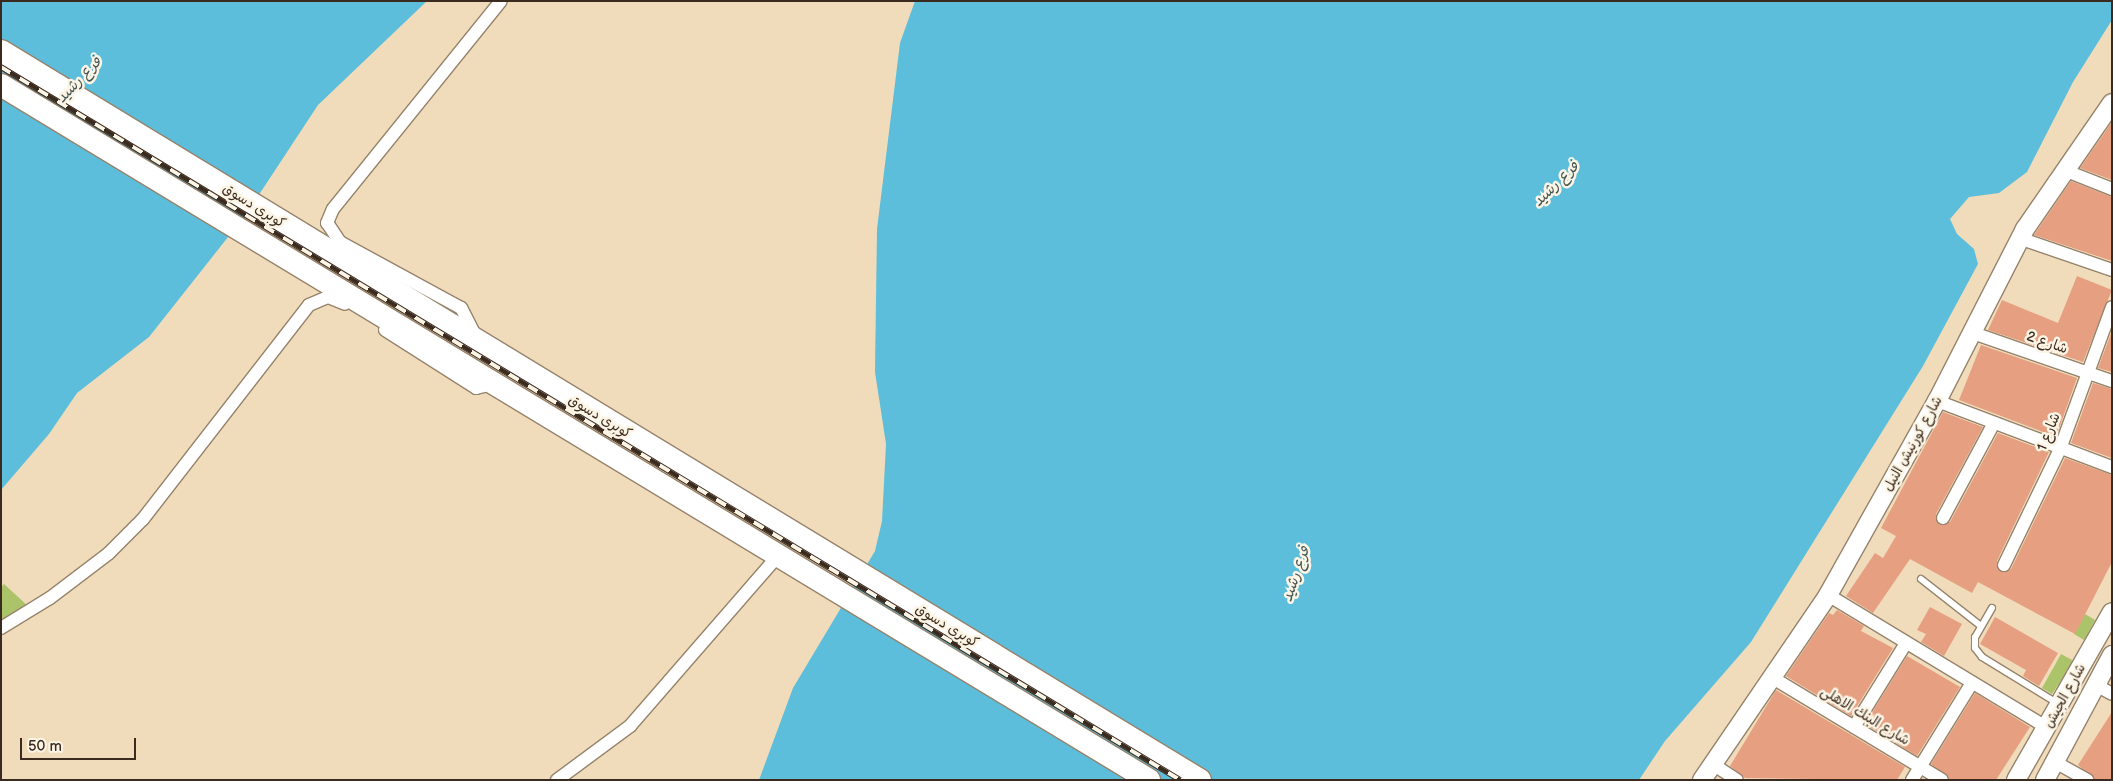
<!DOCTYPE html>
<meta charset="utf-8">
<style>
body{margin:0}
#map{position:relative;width:2113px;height:781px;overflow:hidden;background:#f0dcba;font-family:"Balsamiq Sans","Playpen Sans Arabic",sans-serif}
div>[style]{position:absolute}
.green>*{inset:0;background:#abc46a}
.water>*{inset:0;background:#5cbedb}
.building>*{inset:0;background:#e69f81}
.roads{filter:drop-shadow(1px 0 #96836c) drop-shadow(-1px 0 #96836c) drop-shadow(0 1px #96836c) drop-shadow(0 -1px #96836c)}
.lane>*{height:6px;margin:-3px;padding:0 3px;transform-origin:3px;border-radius:3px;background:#fff}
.street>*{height:12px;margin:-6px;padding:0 6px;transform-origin:6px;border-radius:6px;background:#fff}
.secondary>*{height:18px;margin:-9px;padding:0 9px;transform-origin:9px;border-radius:9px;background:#fff}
.highway>*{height:22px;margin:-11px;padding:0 11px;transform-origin:11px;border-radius:11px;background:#fff}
.rail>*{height:5.5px;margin-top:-2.75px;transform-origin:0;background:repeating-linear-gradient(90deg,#fcf5e5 0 11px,#3b2a1e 0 22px);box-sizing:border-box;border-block:1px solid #3b2a1e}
span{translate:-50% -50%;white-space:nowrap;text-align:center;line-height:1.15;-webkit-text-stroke:5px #fcf5e5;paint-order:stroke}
.street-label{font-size:14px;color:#3b2a1e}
.water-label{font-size:15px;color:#455657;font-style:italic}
.frame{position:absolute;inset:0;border:2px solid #3b2a1e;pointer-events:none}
.scale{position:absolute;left:20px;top:738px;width:116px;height:22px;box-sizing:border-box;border:2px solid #3b2a1e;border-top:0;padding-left:6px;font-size:15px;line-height:18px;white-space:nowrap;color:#3b2a1e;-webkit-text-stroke:4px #fcf5e5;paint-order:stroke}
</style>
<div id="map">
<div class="green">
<i style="clip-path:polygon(4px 584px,29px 607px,1px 627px,1px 587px)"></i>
<i style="clip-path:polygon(2085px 614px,2095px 620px,2084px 640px,2074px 634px)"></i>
<i style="clip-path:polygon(2061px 654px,2074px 661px,2052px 694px,2042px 688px)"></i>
</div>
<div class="water">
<i style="clip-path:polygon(1px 1px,427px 1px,318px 105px,247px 213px,149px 337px,77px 393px,49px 434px,1px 490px)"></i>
<i style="clip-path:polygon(915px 1px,2112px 1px,2112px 20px,2073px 82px,2027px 172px,1999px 193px,1969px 197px,1950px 219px,1957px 234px,1974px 249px,1978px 264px,1923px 366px,1751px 642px,1665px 741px,1639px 780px,759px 780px,793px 688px,875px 551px,882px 521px,886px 444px,875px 372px,877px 229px,900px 43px)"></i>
</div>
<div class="building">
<i style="clip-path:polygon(2112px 122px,2112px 180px,2080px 168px)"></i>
<i style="clip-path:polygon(2071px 181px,2112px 197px,2112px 261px,2034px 235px)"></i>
<i style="clip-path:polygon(2077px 276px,2112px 290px,2083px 362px,1988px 330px,2002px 300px,2058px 323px)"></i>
<i style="clip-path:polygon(2112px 331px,2112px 372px,2098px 368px)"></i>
<i style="clip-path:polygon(1981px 345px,2077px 378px,2056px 437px,1959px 400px)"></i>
<i style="clip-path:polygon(2093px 383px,2112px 389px,2112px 458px,2071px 443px)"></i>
<i style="clip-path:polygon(1943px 412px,1983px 427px,1936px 514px,1940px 525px,1950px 522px,1998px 433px,2049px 452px,1997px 561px,2001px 572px,2011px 569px,2065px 458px,2112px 475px,2112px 562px,2075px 634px,1978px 582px,1972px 593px,1910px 559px,1873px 613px,1846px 596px,1875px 553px,1883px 558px,1896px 536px,1881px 528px)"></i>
<i style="clip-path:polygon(1930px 607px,1962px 624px,1944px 656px,1921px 642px,1926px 634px,1917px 630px)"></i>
<i style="clip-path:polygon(1837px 610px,1864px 626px,1861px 631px,1893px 648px,1851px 716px,1786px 676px,1829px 613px,1833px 615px)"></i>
<i style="clip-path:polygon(1995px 617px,2058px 653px,2039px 686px,2023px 676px,2026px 670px,1980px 644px)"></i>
<i style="clip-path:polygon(1907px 656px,1960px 687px,1917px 756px,1865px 724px)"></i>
<i style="clip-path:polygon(1776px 690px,1905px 767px,1897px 780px,1745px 778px,1730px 766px)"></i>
<i style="clip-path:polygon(1975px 693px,2030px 727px,1996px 780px,1950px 780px,1931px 764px)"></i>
<i style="clip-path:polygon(2112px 712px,2112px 780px,2095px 780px,2078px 765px)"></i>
</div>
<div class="roads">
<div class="lane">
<i style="left:1921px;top:579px;width:76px;rotate:38.1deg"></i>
<i style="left:1992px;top:608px;width:34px;rotate:120deg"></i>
<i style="left:1975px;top:637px;width:11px;rotate:90deg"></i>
<i style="left:1975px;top:648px;width:11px;rotate:52deg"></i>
<i style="left:1982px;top:657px;width:88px;rotate:31.5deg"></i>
</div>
<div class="street">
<i style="left:2064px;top:170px;width:52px;rotate:21.6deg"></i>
<i style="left:2019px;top:238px;width:98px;rotate:19deg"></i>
<i style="left:385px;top:330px;width:108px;rotate:32.5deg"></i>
<i style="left:476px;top:388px;width:18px;rotate:-13deg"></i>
<i style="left:1973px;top:333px;width:147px;rotate:19.1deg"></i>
<i style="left:477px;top:339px;width:35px;rotate:-117deg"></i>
<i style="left:461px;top:308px;width:138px;rotate:-151.4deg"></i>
<i style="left:340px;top:242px;width:23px;rotate:-124deg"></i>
<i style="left:327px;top:223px;width:15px;rotate:-67deg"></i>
<i style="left:333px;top:209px;width:267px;rotate:-51.1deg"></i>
<i style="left:1937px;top:401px;width:187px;rotate:20.7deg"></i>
<i style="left:1943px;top:518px;width:108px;rotate:-61.8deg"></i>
<i style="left:2004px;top:565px;width:129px;rotate:-64.2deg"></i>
<i style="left:2060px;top:449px;width:151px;rotate:-69.9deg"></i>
<i style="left:1828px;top:595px;width:257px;rotate:31.2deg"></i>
<i style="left:1px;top:628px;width:57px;rotate:-31.5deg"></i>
<i style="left:50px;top:598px;width:74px;rotate:-37.3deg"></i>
<i style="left:109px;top:553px;width:48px;rotate:-45deg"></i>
<i style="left:143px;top:519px;width:271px;rotate:-52.2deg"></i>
<i style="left:309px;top:305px;width:21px;rotate:-23deg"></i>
<i style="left:328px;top:297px;width:18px;rotate:22deg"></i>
<i style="left:1773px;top:678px;width:197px;rotate:31.1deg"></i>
<i style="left:2096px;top:685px;width:18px;rotate:29deg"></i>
<i style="left:1854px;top:727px;width:99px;rotate:-58.2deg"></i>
<i style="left:2055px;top:762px;width:37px;rotate:29deg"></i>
<i style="left:1714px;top:765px;width:27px;rotate:33deg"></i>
<i style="left:557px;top:780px;width:91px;rotate:-36.5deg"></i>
<i style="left:630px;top:726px;width:225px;rotate:-49deg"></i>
<i style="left:1912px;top:780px;width:114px;rotate:-58.3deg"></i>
</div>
<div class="secondary">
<i style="left:1702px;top:780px;width:224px;rotate:-55.7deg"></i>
<i style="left:1828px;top:595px;width:223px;rotate:-60.7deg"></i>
<i style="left:1937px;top:401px;width:193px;rotate:-62.9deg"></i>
<i style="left:2025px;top:229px;width:153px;rotate:-55.4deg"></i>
<i style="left:2016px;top:780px;width:193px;rotate:-60.3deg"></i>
<i style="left:2045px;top:780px;width:142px;rotate:-61.8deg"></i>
</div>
<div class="highway">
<i style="left:1px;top:51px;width:1403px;rotate:31.3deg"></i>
<i style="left:1px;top:85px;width:1342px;rotate:31.19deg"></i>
</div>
</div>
<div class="rail">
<i style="left:1px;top:67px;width:1378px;rotate:31.16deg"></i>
</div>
<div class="street-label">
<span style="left:254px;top:206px;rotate:32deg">كوبرى دسوق</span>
<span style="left:2047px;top:343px;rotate:19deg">شارع 2</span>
<span style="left:600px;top:417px;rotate:31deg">كوبرى دسوق</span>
<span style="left:2049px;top:432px;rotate:-68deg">شارع 1</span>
<span style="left:1913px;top:444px;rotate:-61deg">شارع كورنيش النيل</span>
<span style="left:947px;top:626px;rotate:31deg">كوبرى دسوق</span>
<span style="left:2065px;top:696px;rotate:-61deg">شارع الجيش</span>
<span style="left:1865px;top:716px;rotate:31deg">شارع البنك الاهلى</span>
</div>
<div class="water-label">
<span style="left:79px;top:80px;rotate:-46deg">فرع رشيد</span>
<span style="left:1556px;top:184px;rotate:-44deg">فرع رشيد</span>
<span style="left:1296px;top:574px;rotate:-71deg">فرع رشيد</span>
</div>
<div class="frame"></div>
<div class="scale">50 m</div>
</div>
